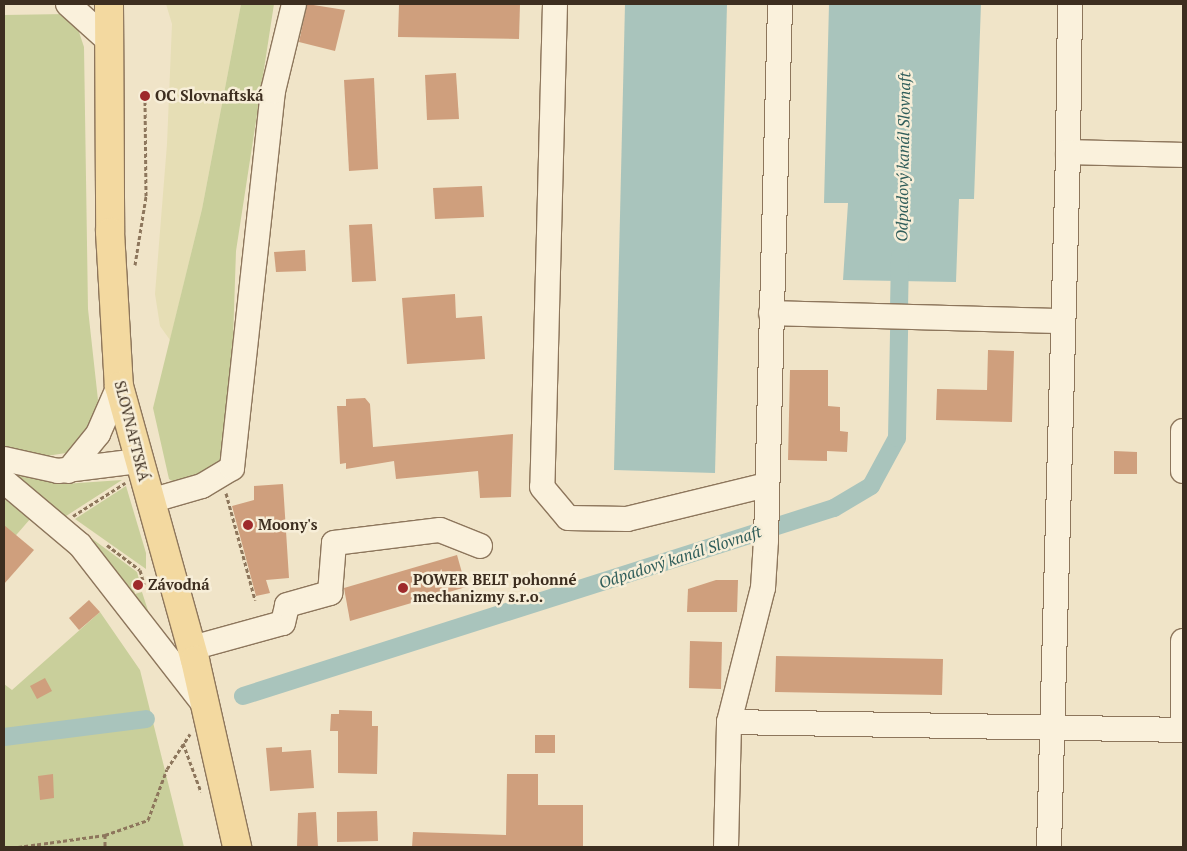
<!DOCTYPE html>
<meta charset="utf-8">
<style>
body{margin:0}
#map{position:relative;width:1187px;height:851px;overflow:hidden;background:#f0e4c8;font-family:"PT Serif",serif}
div>[style]{position:absolute}
.farmland>*{inset:0;background:#e6deb5}
.green>*{inset:0;background:#c9cf9b}
.water>*{inset:0;background:#a9c4bc}
.canal>*{height:18px;margin:-9px;padding:0 9px;transform-origin:9px;border-radius:9px;background:#a9c4bc}
.building>*{inset:0;background:#cf9f7d}
.path>*{height:3px;margin-top:-1.5px;transform-origin:0;background:repeating-linear-gradient(90deg,#8d765c 0 4px,transparent 0 6.5px)}
.roads{filter:drop-shadow(1px 0 #8d765c) drop-shadow(-1px 0 #8d765c) drop-shadow(0 1px #8d765c) drop-shadow(0 -1px #8d765c)}
.minor>*{height:24px;margin:-12px;padding:0 12px;transform-origin:12px;border-radius:12px;background:#faf1dc}
.major>*{height:28px;margin:-14px;padding:0 14px;transform-origin:14px;border-radius:14px;background:#f3d9a0}
.dots>*{width:14px;height:14px;translate:-50% -50%;box-sizing:border-box;border:2px solid #f7eed8;border-radius:50%}
span{translate:-50% -50%;white-space:nowrap;text-align:center;line-height:1.15;-webkit-text-stroke:5px #f7eed8;paint-order:stroke}
.poi-label{font-size:15px;color:#3d2e20;font-weight:700}
.left{translate:0 -50%;text-align:left}
.street-label{font-size:15px;color:#3d2e20}
.water-label{font-size:16px;color:#2f5d5a;font-style:italic}
.frame{position:absolute;inset:0;border:5px solid #3d2e20;pointer-events:none}
</style>
<div id="map">
<div class="farmland">
<i style="clip-path:polygon(166px 4px,241px 4px,202px 209px,170px 340px,160px 326px,155px 294px,167px 144px,172px 24px)"></i>
</div>
<div class="green">
<i style="clip-path:polygon(241px 4px,274px 4px,236px 251px,231px 399px,222px 459px,183px 484px,175px 483px,169px 479px,153px 408px,202px 209px)"></i>
<i style="clip-path:polygon(66px 14px,77px 26px,84px 47px,88px 309px,98px 400px,93px 420px,74px 446px,66px 453px,40px 457px,4px 446px,4px 15px)"></i>
<i style="clip-path:polygon(15px 475px,64px 484px,122px 480px,63px 518px)"></i>
<i style="clip-path:polygon(126px 486px,146px 553px,146px 569px,75px 519px)"></i>
<i style="clip-path:polygon(4px 499px,31px 518px,4px 549px)"></i>
<i style="clip-path:polygon(71px 523px,137px 572px,139px 579px,132px 581px,135px 594px,142px 592px,153px 626px)"></i>
<i style="clip-path:polygon(100px 612px,140px 670px,184px 847px,4px 847px,4px 684px,12px 690px)"></i>
</div>
<div class="water">
<i style="clip-path:polygon(625px 4px,727px 4px,715px 473px,614px 470px)"></i>
<i style="clip-path:polygon(829px 4px,981px 4px,974px 199px,959px 199px,956px 282px,843px 280px,848px 203px,824px 203px)"></i>
</div>
<div class="canal">
<i style="left:899px;top:309px;width:52px;rotate:-88.9deg"></i>
<i style="left:243px;top:696px;width:620px;rotate:-17.65deg"></i>
<i style="left:834px;top:508px;width:43px;rotate:-30.7deg"></i>
<i style="left:871px;top:486px;width:55px;rotate:-61.6deg"></i>
<i style="left:897px;top:438px;width:108px;rotate:-88.9deg"></i>
<i style="left:4px;top:737px;width:143px;rotate:-7.2deg"></i>
</div>
<div class="building">
<i style="clip-path:polygon(307px 4px,345px 10px,335px 51px,299px 42px)"></i>
<i style="clip-path:polygon(399px 4px,520px 4px,519px 39px,398px 37px)"></i>
<i style="clip-path:polygon(456px 73px,459px 119px,427px 120px,425px 75px)"></i>
<i style="clip-path:polygon(374px 78px,378px 169px,349px 171px,344px 80px)"></i>
<i style="clip-path:polygon(482px 186px,484px 217px,435px 219px,433px 188px)"></i>
<i style="clip-path:polygon(372px 224px,376px 281px,352px 282px,349px 225px)"></i>
<i style="clip-path:polygon(305px 250px,306px 271px,276px 272px,274px 252px)"></i>
<i style="clip-path:polygon(455px 294px,456px 318px,482px 316px,485px 359px,407px 364px,402px 298px)"></i>
<i style="clip-path:polygon(988px 350px,1014px 351px,1012px 422px,936px 420px,937px 389px,987px 390px)"></i>
<i style="clip-path:polygon(790px 370px,828px 370px,828px 406px,840px 407px,840px 431px,848px 432px,847px 452px,827px 451px,827px 461px,788px 460px)"></i>
<i style="clip-path:polygon(365px 398px,370px 404px,373px 447px,513px 434px,511px 497px,480px 498px,478px 471px,396px 479px,394px 461px,346px 469px,346px 463px,340px 464px,337px 406px,346px 406px,346px 399px)"></i>
<i style="clip-path:polygon(1114px 451px,1137px 452px,1137px 474px,1114px 474px)"></i>
<i style="clip-path:polygon(283px 484px,289px 578px,266px 580px,270px 593px,256px 596px,232px 506px,254px 500px,254px 486px)"></i>
<i style="clip-path:polygon(4px 525px,34px 550px,4px 584px)"></i>
<i style="clip-path:polygon(457px 555px,466px 587px,350px 621px,344px 588px)"></i>
<i style="clip-path:polygon(716px 580px,738px 580px,737px 612px,687px 612px,688px 589px)"></i>
<i style="clip-path:polygon(89px 600px,100px 612px,79px 630px,69px 618px)"></i>
<i style="clip-path:polygon(690px 641px,722px 642px,721px 689px,689px 688px)"></i>
<i style="clip-path:polygon(776px 656px,943px 659px,942px 695px,775px 692px)"></i>
<i style="clip-path:polygon(45px 678px,52px 691px,37px 699px,30px 686px)"></i>
<i style="clip-path:polygon(339px 710px,372px 711px,372px 726px,378px 726px,377px 774px,338px 773px,338px 731px,330px 731px,331px 714px,339px 714px)"></i>
<i style="clip-path:polygon(535px 735px,555px 735px,555px 753px,535px 753px)"></i>
<i style="clip-path:polygon(282px 747px,282px 752px,311px 750px,314px 788px,270px 791px,266px 748px)"></i>
<i style="clip-path:polygon(53px 774px,54px 798px,40px 800px,38px 776px)"></i>
<i style="clip-path:polygon(507px 774px,538px 774px,538px 805px,583px 805px,583px 847px,412px 847px,413px 832px,506px 835px)"></i>
<i style="clip-path:polygon(377px 811px,378px 841px,337px 842px,337px 812px)"></i>
<i style="clip-path:polygon(316px 812px,318px 847px,297px 847px,298px 813px)"></i>
</div>
<div class="path">
<i style="left:135px;top:265px;width:70px;rotate:-80.9deg"></i>
<i style="left:146px;top:196px;width:100px;rotate:-90.6deg"></i>
<i style="left:226px;top:493px;width:111px;rotate:74.8deg"></i>
<i style="left:73px;top:516px;width:62px;rotate:-32.4deg"></i>
<i style="left:107px;top:545px;width:41px;rotate:37.1deg"></i>
<i style="left:140px;top:570px;width:15px;rotate:74deg"></i>
<i style="left:144px;top:584px;width:6px;rotate:171deg"></i>
<i style="left:183px;top:743px;width:52px;rotate:69.8deg"></i>
<i style="left:105px;top:835px;width:12px;rotate:90deg"></i>
<i style="left:18px;top:847px;width:88px;rotate:-7.9deg"></i>
<i style="left:105px;top:835px;width:46px;rotate:-19.2deg"></i>
<i style="left:148px;top:820px;width:54px;rotate:-69.6deg"></i>
<i style="left:167px;top:769px;width:42px;rotate:-56.7deg"></i>
</div>
<div class="roads">
<div class="minor">
<i style="left:68px;top:4px;width:55px;rotate:42.1deg"></i>
<i style="left:555px;top:4px;width:483px;rotate:91.5deg"></i>
<i style="left:542px;top:487px;width:40px;rotate:50deg"></i>
<i style="left:568px;top:518px;width:59px;rotate:1deg"></i>
<i style="left:627px;top:519px;width:144px;rotate:-13.7deg"></i>
<i style="left:1070px;top:4px;width:148px;rotate:90.8deg"></i>
<i style="left:1068px;top:152px;width:115px;rotate:1.5deg"></i>
<i style="left:771px;top:313px;width:292px;rotate:1.6deg"></i>
<i style="left:1183px;top:431px;width:40px;rotate:90deg"></i>
<i style="left:4px;top:459px;width:55px;rotate:12.5deg"></i>
<i style="left:58px;top:471px;width:81px;rotate:-7.1deg"></i>
<i style="left:68px;top:471px;width:48px;rotate:-51deg"></i>
<i style="left:98px;top:434px;width:52px;rotate:-66.4deg"></i>
<i style="left:4px;top:481px;width:99px;rotate:40.1deg"></i>
<i style="left:80px;top:545px;width:205px;rotate:52.1deg"></i>
<i style="left:150px;top:501px;width:54px;rotate:-16.1deg"></i>
<i style="left:202px;top:486px;width:35px;rotate:-31deg"></i>
<i style="left:232px;top:468px;width:379px;rotate:-83.8deg"></i>
<i style="left:273px;top:91px;width:89px;rotate:-76.4deg"></i>
<i style="left:192px;top:648px;width:94px;rotate:-15.4deg"></i>
<i style="left:283px;top:623px;width:18px;rotate:-77deg"></i>
<i style="left:287px;top:605px;width:45px;rotate:-15.6deg"></i>
<i style="left:330px;top:593px;width:50px;rotate:-85.4deg"></i>
<i style="left:334px;top:543px;width:107px;rotate:-7deg"></i>
<i style="left:440px;top:530px;width:43px;rotate:21.8deg"></i>
<i style="left:729px;top:722px;width:454px;rotate:1deg"></i>
<i style="left:1183px;top:730px;width:89px;rotate:-90deg"></i>
<i style="left:726px;top:847px;width:125px;rotate:-88.6deg"></i>
<i style="left:729px;top:722px;width:138px;rotate:-75.8deg"></i>
<i style="left:763px;top:588px;width:48px;rotate:-86.4deg"></i>
<i style="left:766px;top:540px;width:536px;rotate:-88.5deg"></i>
<i style="left:1049px;top:847px;width:695px;rotate:-88.43deg"></i>
</div>
<div class="major">
<i style="left:109px;top:4px;width:228px;rotate:89.7deg"></i>
<i style="left:110px;top:232px;width:154px;rotate:86.7deg"></i>
<i style="left:119px;top:386px;width:284px;rotate:74.5deg"></i>
<i style="left:195px;top:660px;width:192px;rotate:77.3deg"></i>
</div>
</div>
<div class="dots">
<i style="left:145px;top:96px;background:#9e2a2b"></i>
<i style="left:248px;top:525px;background:#9e2a2b"></i>
<i style="left:138px;top:585px;background:#9e2a2b"></i>
<i style="left:403px;top:588px;background:#9e2a2b"></i>
</div>
<div class="poi-label">
<span class="left" style="left:155px;top:96px">OC Slovnaftská</span>
<span class="left" style="left:258px;top:525px">Moony's</span>
<span class="left" style="left:413px;top:588px">POWER BELT pohonné<br>mechanizmy s.r.o.</span>
<span class="left" style="left:148px;top:585px">Závodná</span>
</div>
<div class="street-label">
<span style="left:132px;top:431px;rotate:76deg">SLOVNAFTSKÁ</span>
</div>
<div class="water-label">
<span style="left:903px;top:157px;rotate:-89deg">Odpadový kanál Slovnaft</span>
<span style="left:680px;top:557px;rotate:-18deg">Odpadový kanál Slovnaft</span>
</div>
<div class="frame"></div>
</div>
